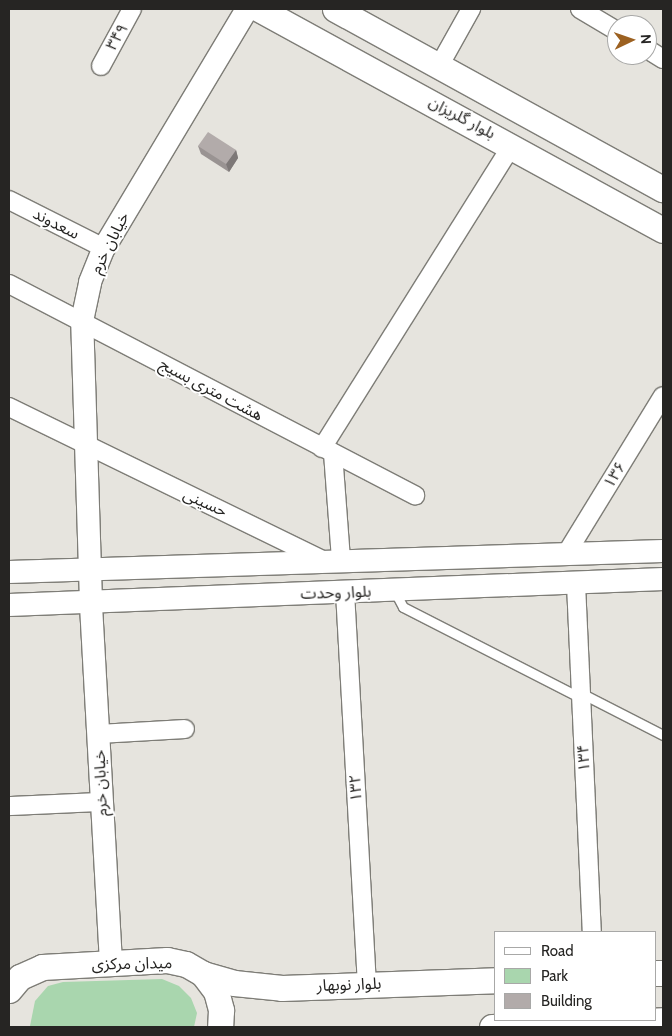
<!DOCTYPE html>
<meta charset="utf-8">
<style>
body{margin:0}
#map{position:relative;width:672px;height:1036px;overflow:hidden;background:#e6e4de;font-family:Cabin,"Noto Sans Arabic",sans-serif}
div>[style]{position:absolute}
.green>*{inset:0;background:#a9d6ae}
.roads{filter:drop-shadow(1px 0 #7e7d77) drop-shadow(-1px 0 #7e7d77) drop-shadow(0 1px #7e7d77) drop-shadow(0 -1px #7e7d77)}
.service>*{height:9px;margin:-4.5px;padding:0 4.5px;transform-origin:4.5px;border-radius:4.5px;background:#fff}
.minor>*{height:18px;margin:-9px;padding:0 9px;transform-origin:9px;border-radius:9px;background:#fff}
.tertiary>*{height:22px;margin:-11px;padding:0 11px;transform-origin:11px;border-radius:11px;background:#fff}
.secondary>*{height:25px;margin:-12.5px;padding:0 12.5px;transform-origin:12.5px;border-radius:12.5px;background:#fff}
.wall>*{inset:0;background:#999392}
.shaded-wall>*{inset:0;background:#7d7877}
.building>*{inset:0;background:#b2abaa}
span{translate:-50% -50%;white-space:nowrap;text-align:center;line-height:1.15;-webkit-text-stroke:4px #fff;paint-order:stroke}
.street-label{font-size:16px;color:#262523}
.frame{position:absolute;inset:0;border:10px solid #262523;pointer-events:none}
.legend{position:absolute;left:494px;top:931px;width:162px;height:90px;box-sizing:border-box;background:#fff;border:1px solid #a8a8a7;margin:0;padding:6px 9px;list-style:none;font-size:15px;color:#262523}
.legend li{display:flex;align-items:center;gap:10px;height:25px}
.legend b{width:25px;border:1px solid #a8a8a7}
.north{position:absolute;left:607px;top:15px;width:50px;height:50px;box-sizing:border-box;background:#fff;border:1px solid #a8a8a7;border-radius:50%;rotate:87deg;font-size:14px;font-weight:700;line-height:20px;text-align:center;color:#262523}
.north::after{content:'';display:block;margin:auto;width:18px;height:22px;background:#9c6121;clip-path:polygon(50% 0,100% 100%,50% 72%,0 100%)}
</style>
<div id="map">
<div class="green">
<i style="clip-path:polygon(162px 979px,179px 986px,191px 998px,197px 1013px,194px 1027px,30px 1026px,35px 1001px,48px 986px,63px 982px)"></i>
</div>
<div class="roads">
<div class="service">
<i style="left:395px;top:592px;width:17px;rotate:62deg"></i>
<i style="left:403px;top:607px;width:200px;rotate:27.1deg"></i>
<i style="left:581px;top:693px;width:92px;rotate:27.1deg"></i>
</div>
<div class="minor">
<i style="left:580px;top:9px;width:43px;rotate:30.7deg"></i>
<i style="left:647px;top:49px;width:19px;rotate:32deg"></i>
<i style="left:101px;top:66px;width:65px;rotate:-61.5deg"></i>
<i style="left:438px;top:68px;width:68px;rotate:-60.8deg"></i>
<i style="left:9px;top:200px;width:106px;rotate:26.8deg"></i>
<i style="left:9px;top:284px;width:458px;rotate:27.5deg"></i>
<i style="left:9px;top:407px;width:349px;rotate:26deg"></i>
<i style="left:322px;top:448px;width:358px;rotate:-57.9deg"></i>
<i style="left:333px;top:453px;width:107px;rotate:85.7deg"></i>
<i style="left:566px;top:554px;width:185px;rotate:-58.5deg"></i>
<i style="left:576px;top:584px;width:348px;rotate:87.4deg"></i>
<i style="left:345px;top:592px;width:393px;rotate:86.8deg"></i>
<i style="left:99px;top:734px;width:86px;rotate:-3.3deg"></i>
<i style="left:9px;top:806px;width:92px;rotate:-2.5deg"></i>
</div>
<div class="tertiary">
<i style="left:9px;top:572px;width:654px;rotate:-1.84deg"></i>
<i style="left:9px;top:605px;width:655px;rotate:-2.28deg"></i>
<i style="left:111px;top:963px;width:362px;rotate:-93.2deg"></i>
<i style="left:91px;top:602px;width:281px;rotate:-91.8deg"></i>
<i style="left:82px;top:321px;width:40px;rotate:-78deg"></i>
<i style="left:90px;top:282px;width:37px;rotate:-68deg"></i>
<i style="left:104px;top:248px;width:279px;rotate:-59.1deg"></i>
</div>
<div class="secondary">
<i style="left:259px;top:9px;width:460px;rotate:28.7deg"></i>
<i style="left:335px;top:9px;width:374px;rotate:28.8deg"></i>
<i style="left:656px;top:973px;width:7px"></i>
<i style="left:203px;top:974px;width:32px;rotate:16deg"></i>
<i style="left:234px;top:983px;width:48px;rotate:5.9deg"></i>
<i style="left:282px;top:988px;width:214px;rotate:-2.1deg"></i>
<i style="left:9px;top:990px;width:17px;rotate:-50deg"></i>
<i style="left:20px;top:977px;width:24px;rotate:-24deg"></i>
<i style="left:42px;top:967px;width:125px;rotate:-3.2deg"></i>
<i style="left:167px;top:960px;width:19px;rotate:12deg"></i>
<i style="left:186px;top:964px;width:20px;rotate:30deg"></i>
<i style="left:203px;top:974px;width:21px;rotate:53deg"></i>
<i style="left:216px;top:991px;width:20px;rotate:75deg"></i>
<i style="left:221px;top:1010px;width:17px;rotate:93deg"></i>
<i style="left:492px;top:1027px;width:171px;rotate:-2.3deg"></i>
</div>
</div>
<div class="wall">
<i style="clip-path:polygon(198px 146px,236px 150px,238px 158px,229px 172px,201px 154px)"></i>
</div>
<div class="shaded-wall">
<i style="clip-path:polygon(236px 150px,238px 158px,229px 172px,226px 164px)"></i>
</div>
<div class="building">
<i style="clip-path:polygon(208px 132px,236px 150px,226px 164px,198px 146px)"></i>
</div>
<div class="street-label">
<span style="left:117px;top:37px;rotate:-61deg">۳۴۹</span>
<span style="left:462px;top:118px;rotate:28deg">بلوار گلریزان</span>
<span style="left:56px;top:224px;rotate:27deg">سعدوند</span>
<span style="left:110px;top:243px;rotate:-63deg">خیابان خرم</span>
<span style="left:211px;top:390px;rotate:28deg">هشت متری بسیج</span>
<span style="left:615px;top:475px;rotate:-58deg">۱۳۶</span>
<span style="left:205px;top:503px;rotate:24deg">حسینی</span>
<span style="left:336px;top:593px;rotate:-2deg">بلوار وحدت</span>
<span style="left:584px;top:758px;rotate:-93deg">۱۳۴</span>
<span style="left:101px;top:783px;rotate:-92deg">خیابان خرم</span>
<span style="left:356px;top:788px;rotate:-93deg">۱۳۲</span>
<span style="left:132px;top:964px;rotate:-1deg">میدان مرکزی</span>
<span style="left:349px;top:985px;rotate:-2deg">بلوار نوبهار</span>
</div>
<div class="frame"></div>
<ul class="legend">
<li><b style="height:6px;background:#fff"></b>Road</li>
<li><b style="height:14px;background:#a9d6ae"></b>Park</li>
<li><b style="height:14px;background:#b2abaa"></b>Building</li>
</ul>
<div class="north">N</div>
</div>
